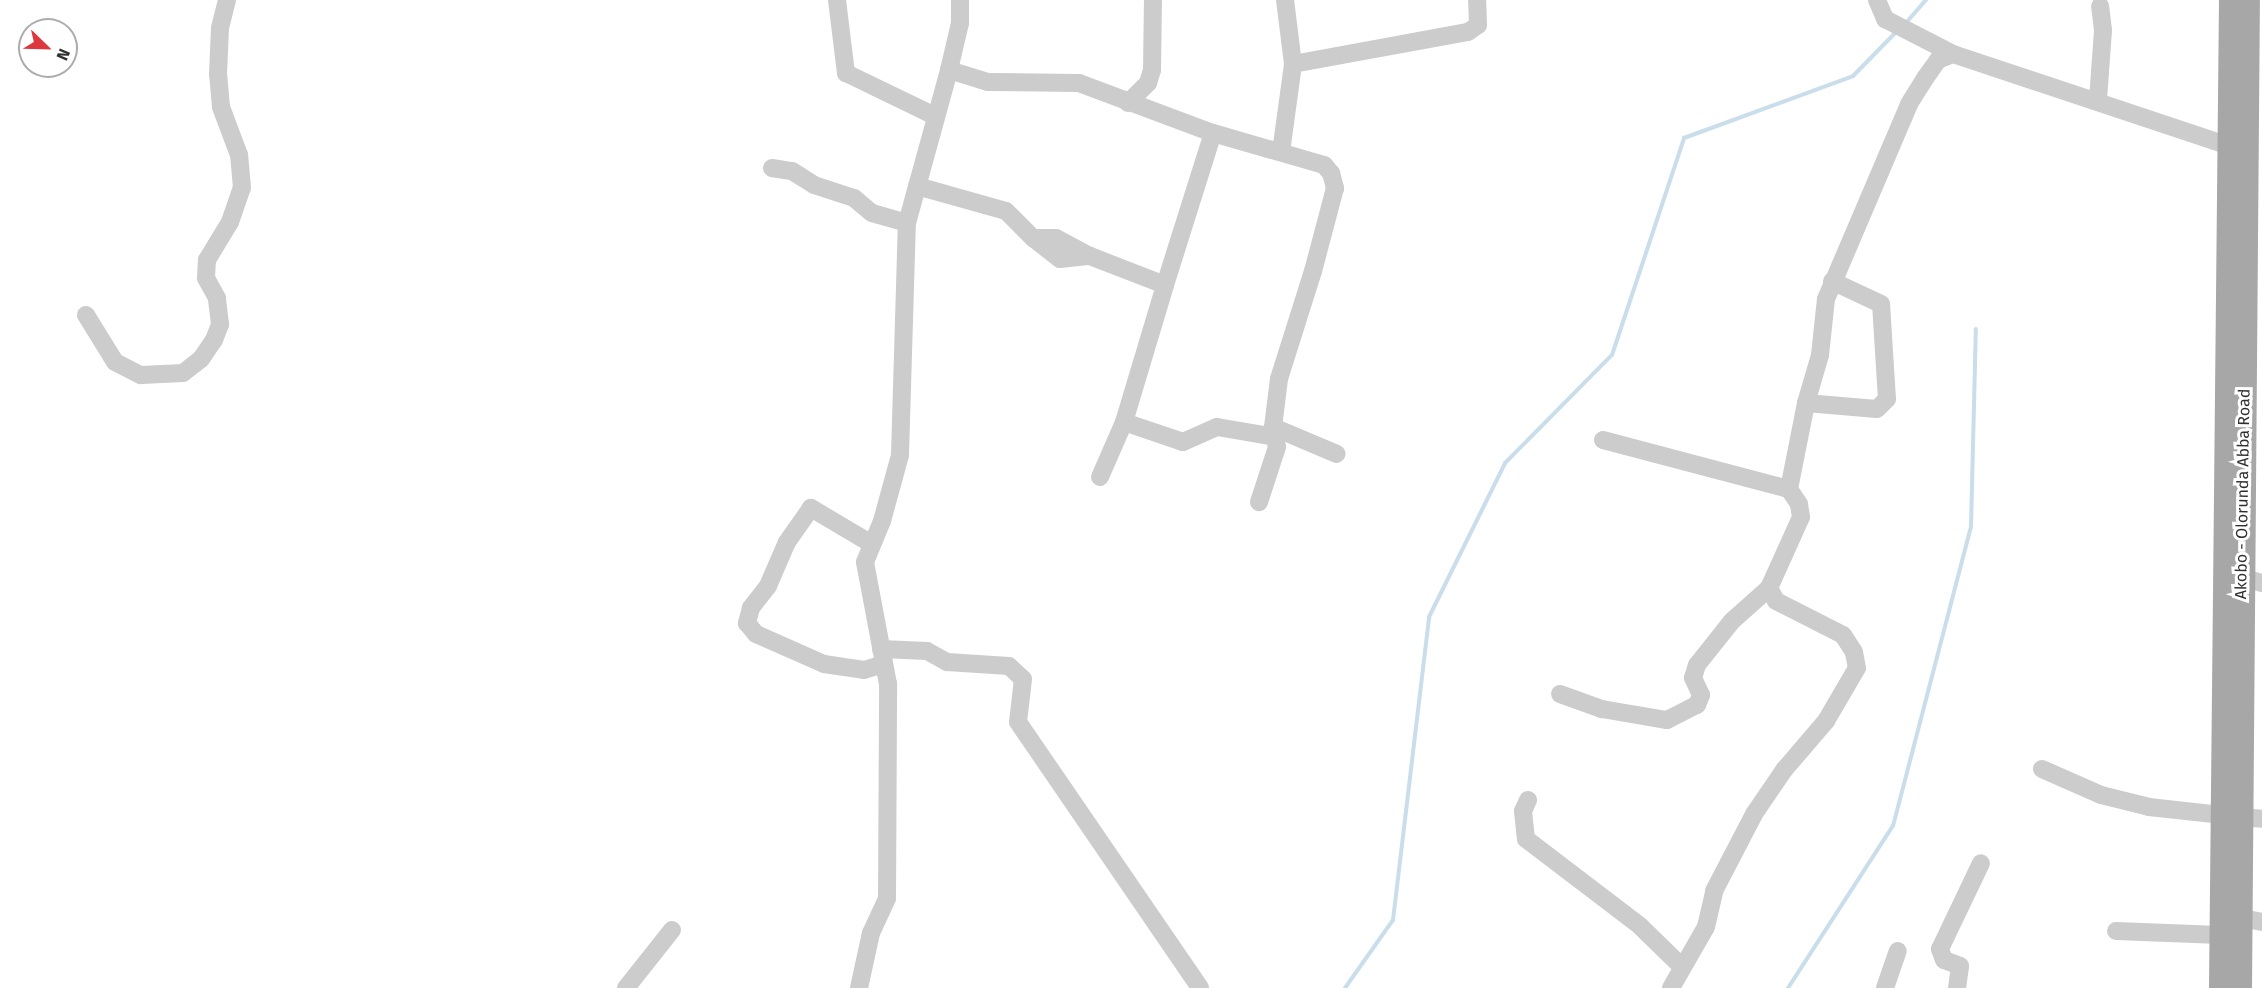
<!DOCTYPE html>
<style>
body{margin:0}
#map{position:relative;width:2262px;height:988px;overflow:hidden;background:#fff;font-family:"Fira Sans",sans-serif}
div>[style]{position:absolute}
.stream>*{height:4px;margin:-2px;padding:0 2px;transform-origin:2px;border-radius:2px;background:#caddea}
.minor>*{height:18px;margin:-9px;padding:0 9px;transform-origin:9px;border-radius:9px;background:#ccc}
.major>*{height:22px;margin:-11px;padding:0 11px;transform-origin:11px;border-radius:11px;background:#a7a7a7}
span{translate:-50% -50%;white-space:nowrap;text-align:center;line-height:1.15;-webkit-text-stroke:6px #fff;paint-order:stroke}
.street-label{font-size:16px;color:#2f2f2f}
.north{position:absolute;left:18px;top:18px;width:60px;height:60px;box-sizing:border-box;background:#fff;border:2px solid #acacac;border-radius:50%;rotate:113deg;font-size:16px;font-weight:700;line-height:24px;text-align:center;color:#2f2f2f}
.north::after{content:'';display:block;margin:auto;width:21px;height:27px;background:#de383f;clip-path:polygon(50% 0,100% 100%,50% 72%,0 100%)}
</style>
<div id="map">
<div class="stream">
<i style="left:1905px;top:24px;width:32px;rotate:-49deg"></i>
<i style="left:1345px;top:988px;width:83px;rotate:-54.8deg"></i>
<i style="left:1393px;top:920px;width:305px;rotate:-83.2deg"></i>
<i style="left:1429px;top:617px;width:172px;rotate:-63.7deg"></i>
<i style="left:1505px;top:463px;width:152px;rotate:-45.3deg"></i>
<i style="left:1612px;top:355px;width:229px;rotate:-71.6deg"></i>
<i style="left:1684px;top:138px;width:180px;rotate:-20.1deg"></i>
<i style="left:1853px;top:76px;width:63px;rotate:-45.6deg"></i>
<i style="left:1788px;top:988px;width:193px;rotate:-57.1deg"></i>
<i style="left:1893px;top:826px;width:309px;rotate:-75.4deg"></i>
<i style="left:1971px;top:527px;width:198px;rotate:-88.6deg"></i>
</div>
<div class="minor">
<i style="left:837px;top:0;width:74px;rotate:83deg"></i>
<i style="left:846px;top:73px;width:99px;rotate:25.8deg"></i>
<i style="left:1877px;top:0;width:21px;rotate:67deg"></i>
<i style="left:1885px;top:19px;width:76px;rotate:27.2deg"></i>
<i style="left:1293px;top:64px;width:178px;rotate:-10.4deg"></i>
<i style="left:1468px;top:32px;width:12px;rotate:-35deg"></i>
<i style="left:1478px;top:25px;width:25px;rotate:-92deg"></i>
<i style="left:949px;top:70px;width:41px;rotate:17.1deg"></i>
<i style="left:988px;top:82px;width:91px;rotate:0.6deg"></i>
<i style="left:1079px;top:83px;width:143px;rotate:20.5deg"></i>
<i style="left:1213px;top:133px;width:116px;rotate:16.1deg"></i>
<i style="left:1324px;top:165px;width:11px;rotate:49deg"></i>
<i style="left:1331px;top:173px;width:16px;rotate:75deg"></i>
<i style="left:1335px;top:188px;width:86px;rotate:104.8deg"></i>
<i style="left:1313px;top:271px;width:113px;rotate:107.5deg"></i>
<i style="left:1279px;top:379px;width:48px;rotate:97.1deg"></i>
<i style="left:1273px;top:427px;width:20px;rotate:79deg"></i>
<i style="left:1277px;top:447px;width:58px;rotate:108.1deg"></i>
<i style="left:2098px;top:100px;width:70px;rotate:-85.9deg"></i>
<i style="left:2103px;top:30px;width:24px;rotate:-97deg"></i>
<i style="left:1128px;top:103px;width:28px;rotate:-45deg"></i>
<i style="left:1148px;top:83px;width:14px;rotate:-73deg"></i>
<i style="left:1152px;top:70px;width:70px;rotate:-89.2deg"></i>
<i style="left:1281px;top:152px;width:89px;rotate:-82.2deg"></i>
<i style="left:1293px;top:64px;width:64px;rotate:-97.1deg"></i>
<i style="left:772px;top:168px;width:20px;rotate:9deg"></i>
<i style="left:792px;top:171px;width:26px;rotate:32deg"></i>
<i style="left:814px;top:185px;width:42px;rotate:18deg"></i>
<i style="left:854px;top:198px;width:23px;rotate:40deg"></i>
<i style="left:872px;top:213px;width:36px;rotate:16deg"></i>
<i style="left:917px;top:186px;width:92px;rotate:15.7deg"></i>
<i style="left:1006px;top:211px;width:38px;rotate:45deg"></i>
<i style="left:1033px;top:238px;width:23px"></i>
<i style="left:1056px;top:238px;width:38px;rotate:28deg"></i>
<i style="left:1090px;top:256px;width:80px;rotate:21.1deg"></i>
<i style="left:1165px;top:285px;width:159px;rotate:-72.5deg"></i>
<i style="left:1033px;top:238px;width:34px;rotate:38deg"></i>
<i style="left:1060px;top:259px;width:30px;rotate:-6deg"></i>
<i style="left:86px;top:315px;width:55px;rotate:58.3deg"></i>
<i style="left:115px;top:362px;width:29px;rotate:27deg"></i>
<i style="left:141px;top:375px;width:42px;rotate:-2.7deg"></i>
<i style="left:183px;top:373px;width:23px;rotate:-38deg"></i>
<i style="left:201px;top:359px;width:23px;rotate:-56deg"></i>
<i style="left:214px;top:340px;width:17px;rotate:-69deg"></i>
<i style="left:220px;top:324px;width:26px;rotate:-97deg"></i>
<i style="left:217px;top:298px;width:23px;rotate:-119deg"></i>
<i style="left:206px;top:278px;width:18px;rotate:-87deg"></i>
<i style="left:207px;top:260px;width:44px;rotate:-58.8deg"></i>
<i style="left:230px;top:222px;width:36px;rotate:-71deg"></i>
<i style="left:242px;top:188px;width:33px;rotate:-95deg"></i>
<i style="left:239px;top:155px;width:51px;rotate:-110.6deg"></i>
<i style="left:221px;top:107px;width:32px;rotate:-95deg"></i>
<i style="left:218px;top:75px;width:47px;rotate:-87.6deg"></i>
<i style="left:220px;top:28px;width:29px;rotate:-76deg"></i>
<i style="left:1806px;top:403px;width:71px;rotate:4.8deg"></i>
<i style="left:1877px;top:409px;width:14px;rotate:-45deg"></i>
<i style="left:1887px;top:399px;width:95px;rotate:-93.6deg"></i>
<i style="left:1881px;top:304px;width:54px;rotate:-154.9deg"></i>
<i style="left:1124px;top:422px;width:62px;rotate:18.7deg"></i>
<i style="left:1183px;top:442px;width:37px;rotate:-24deg"></i>
<i style="left:1217px;top:427px;width:60px;rotate:9.6deg"></i>
<i style="left:1273px;top:427px;width:69px;rotate:22.9deg"></i>
<i style="left:1603px;top:440px;width:192px;rotate:14.8deg"></i>
<i style="left:1100px;top:477px;width:60px;rotate:-66.4deg"></i>
<i style="left:1124px;top:422px;width:143px;rotate:-73.3deg"></i>
<i style="left:870px;top:543px;width:69px;rotate:-149.3deg"></i>
<i style="left:811px;top:508px;width:42px;rotate:125.2deg"></i>
<i style="left:787px;top:542px;width:48px;rotate:113.4deg"></i>
<i style="left:768px;top:586px;width:28px;rotate:128deg"></i>
<i style="left:751px;top:608px;width:16px;rotate:105deg"></i>
<i style="left:747px;top:623px;width:14px;rotate:51deg"></i>
<i style="left:756px;top:634px;width:74px;rotate:23.8deg"></i>
<i style="left:824px;top:664px;width:40px;rotate:8.5deg"></i>
<i style="left:864px;top:670px;width:21px;rotate:-17deg"></i>
<i style="left:2242px;top:577px;width:21px;rotate:17deg"></i>
<i style="left:881px;top:649px;width:46px;rotate:2.5deg"></i>
<i style="left:927px;top:651px;width:23px;rotate:29deg"></i>
<i style="left:947px;top:662px;width:62px;rotate:3.7deg"></i>
<i style="left:1009px;top:666px;width:19px;rotate:43deg"></i>
<i style="left:1023px;top:679px;width:43px;rotate:96.6deg"></i>
<i style="left:1018px;top:722px;width:322px;rotate:55.6deg"></i>
<i style="left:1560px;top:694px;width:45px;rotate:19.7deg"></i>
<i style="left:1602px;top:709px;width:66px;rotate:9.6deg"></i>
<i style="left:1667px;top:720px;width:34px;rotate:-27deg"></i>
<i style="left:1697px;top:705px;width:11px;rotate:-68deg"></i>
<i style="left:1701px;top:695px;width:19px;rotate:-115deg"></i>
<i style="left:1693px;top:678px;width:14px;rotate:-73deg"></i>
<i style="left:1697px;top:665px;width:56px;rotate:-51.5deg"></i>
<i style="left:1732px;top:621px;width:50px;rotate:-41.7deg"></i>
<i style="left:2042px;top:769px;width:64px;rotate:23.8deg"></i>
<i style="left:2101px;top:795px;width:49px;rotate:14deg"></i>
<i style="left:2149px;top:807px;width:72px;rotate:6.3deg"></i>
<i style="left:1528px;top:800px;width:12px;rotate:114deg"></i>
<i style="left:1523px;top:811px;width:28px;rotate:84deg"></i>
<i style="left:1526px;top:839px;width:143px;rotate:37.3deg"></i>
<i style="left:1640px;top:926px;width:57px;rotate:44.3deg"></i>
<i style="left:2241px;top:817px;width:21px;rotate:5deg"></i>
<i style="left:2242px;top:918px;width:20px;rotate:11deg"></i>
<i style="left:2116px;top:931px;width:104px;rotate:2.2deg"></i>
<i style="left:626px;top:988px;width:74px;rotate:-51.6deg"></i>
<i style="left:859px;top:988px;width:56px;rotate:-77.7deg"></i>
<i style="left:871px;top:933px;width:38px;rotate:-65deg"></i>
<i style="left:887px;top:898px;width:214px;rotate:-89.7deg"></i>
<i style="left:888px;top:684px;width:124px;rotate:-100.7deg"></i>
<i style="left:865px;top:562px;width:44px;rotate:-67.5deg"></i>
<i style="left:882px;top:521px;width:68px;rotate:-74.7deg"></i>
<i style="left:900px;top:455px;width:232px;rotate:-88.3deg"></i>
<i style="left:907px;top:223px;width:159px;rotate:-74.6deg"></i>
<i style="left:949px;top:70px;width:48px;rotate:-76.8deg"></i>
<i style="left:960px;top:23px;width:23px;rotate:-90deg"></i>
<i style="left:1671px;top:988px;width:70px;rotate:-60.2deg"></i>
<i style="left:1706px;top:927px;width:37px;rotate:-77deg"></i>
<i style="left:1714px;top:891px;width:87px;rotate:-62.5deg"></i>
<i style="left:1754px;top:814px;width:53px;rotate:-55.7deg"></i>
<i style="left:1784px;top:770px;width:65px;rotate:-49.4deg"></i>
<i style="left:1826px;top:721px;width:61px;rotate:-59.7deg"></i>
<i style="left:1857px;top:668px;width:16px;rotate:-101deg"></i>
<i style="left:1854px;top:652px;width:20px;rotate:-123deg"></i>
<i style="left:1843px;top:635px;width:75px;rotate:-153.1deg"></i>
<i style="left:1776px;top:601px;width:15px;rotate:-118deg"></i>
<i style="left:1769px;top:588px;width:78px;rotate:-65.7deg"></i>
<i style="left:1801px;top:517px;width:13px;rotate:-99deg"></i>
<i style="left:1799px;top:504px;width:18px;rotate:-124deg"></i>
<i style="left:1789px;top:489px;width:88px;rotate:-78.8deg"></i>
<i style="left:1806px;top:403px;width:50px;rotate:-73.7deg"></i>
<i style="left:1820px;top:355px;width:56px;rotate:-83.9deg"></i>
<i style="left:1826px;top:299px;width:212px;rotate:-66.9deg"></i>
<i style="left:1909px;top:104px;width:32px;rotate:-58deg"></i>
<i style="left:1926px;top:77px;width:21px;rotate:-55deg"></i>
<i style="left:1938px;top:60px;width:16px;rotate:-22deg"></i>
<i style="left:1953px;top:54px;width:292px;rotate:18.4deg"></i>
<i style="left:1885px;top:988px;width:39px;rotate:-71deg"></i>
<i style="left:1957px;top:988px;width:22px;rotate:-82deg"></i>
<i style="left:1960px;top:966px;width:17px;rotate:-159deg"></i>
<i style="left:1944px;top:960px;width:12px;rotate:-110deg"></i>
<i style="left:1940px;top:949px;width:95px;rotate:-64.5deg"></i>
</div>
<div class="major">
<i style="left:2220px;top:988px;width:988px;rotate:-89.42deg"></i>
<i style="left:2241px;top:988px;width:988px;rotate:-89.54deg"></i>
</div>
<div class="street-label">
<span style="left:2243px;top:494px;rotate:-89deg">Akobo - Olorunda Abba Road</span>
</div>
<div class="north">N</div>
</div>
